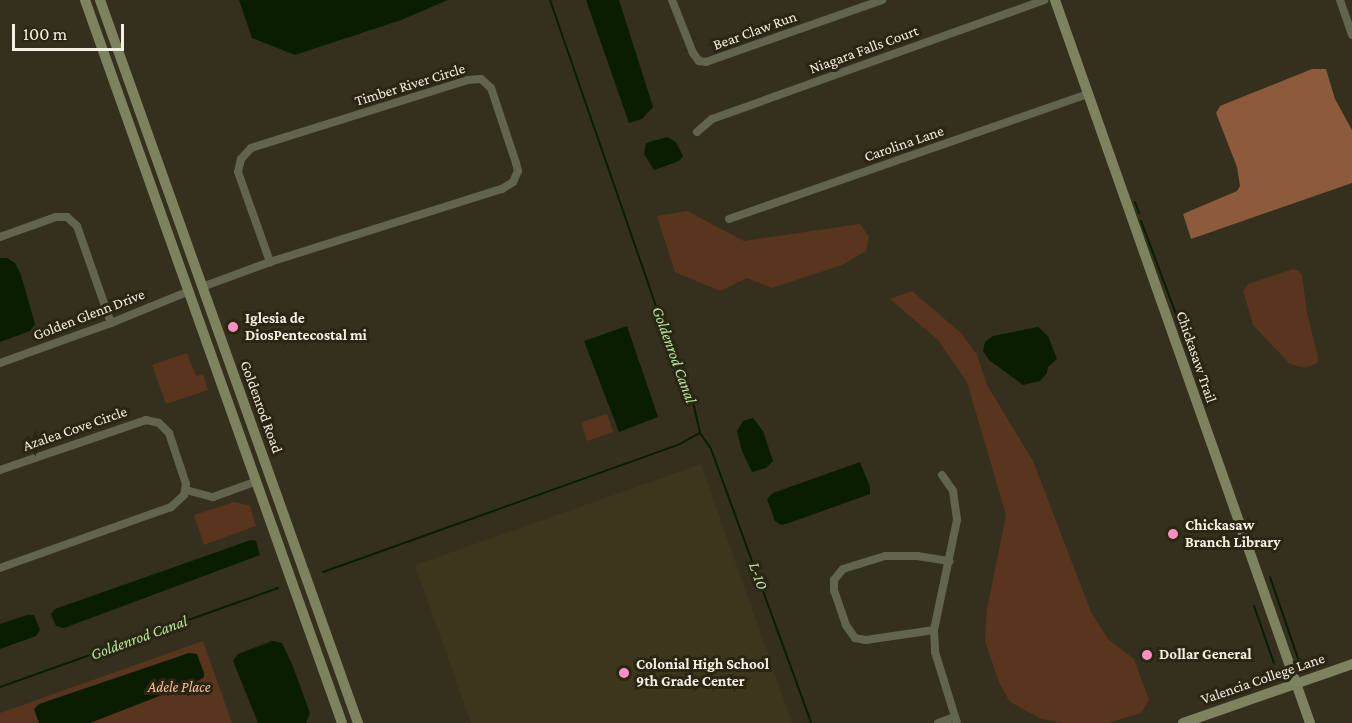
<!DOCTYPE html>
<style>
body{margin:0}
#map{position:relative;width:1352px;height:723px;overflow:hidden;background:#35301d;font-family:"Crimson Pro",serif}
div>[style]{position:absolute}
.built>*{inset:0;background:#3c361c}
.green>*{inset:0;background:#59351d}
.forest>*{inset:0;background:#8b5b3c}
.water>*{inset:0;background:#091e00}
.stream>*{height:2px;margin:-1px;padding:0 1px;transform-origin:1px;border-radius:1px;background:#091e00}
.street>*{height:8px;margin:-4px;padding:0 4px;transform-origin:4px;border-radius:4px;background:#61654e}
.secondary>*{height:10px;margin:-5px;padding:0 5px;transform-origin:5px;border-radius:5px;background:#7d835e}
.dots>*{width:16px;height:16px;translate:-50% -50%;box-sizing:border-box;border:3px solid #2b2614;border-radius:50%}
span{translate:-50% -50%;white-space:nowrap;text-align:center;line-height:1.15;-webkit-text-stroke:6px #2b2614;paint-order:stroke}
.street-label{font-size:15px;color:#f2efe3}
.poi-label{font-size:15px;color:#f2efe3;font-weight:700}
.left{translate:0 -50%;text-align:left}
.park-label{font-size:15px;color:#fabe98;font-style:italic}
.water-label{font-size:16px;color:#b4e69f;font-style:italic}
.scale{position:absolute;left:12px;top:24px;width:112px;height:27px;box-sizing:border-box;border:3px solid #f2efe3;border-top:0;padding-left:8px;font-size:18px;line-height:21px;white-space:nowrap;color:#f2efe3;-webkit-text-stroke:4px #2b2614;paint-order:stroke}
</style>
<div id="map">
<div class="built">
<i style="clip-path:polygon(701px 464px,792px 723px,471px 723px,415px 565px)"></i>
</div>
<div class="green">
<i style="clip-path:polygon(687px 211px,744px 241px,860px 224px,869px 237px,866px 251px,842px 265px,772px 288px,747px 278px,720px 291px,675px 272px,657px 216px)"></i>
<i style="clip-path:polygon(1293px 269px,1299px 271px,1302px 275px,1307px 313px,1318px 357px,1317px 363px,1305px 368px,1290px 364px,1253px 325px,1243px 291px,1248px 284px)"></i>
<i style="clip-path:polygon(912px 291px,961px 333px,977px 355px,987px 385px,1033px 461px,1091px 612px,1108px 639px,1134px 659px,1149px 700px,1141px 713px,1108px 723px,1063px 723px,1042px 719px,1010px 702px,999px 682px,985px 641px,987px 609px,1006px 515px,967px 382px,938px 340px,890px 299px)"></i>
<i style="clip-path:polygon(187px 353px,196px 376px,203px 374px,208px 390px,166px 404px,152px 365px)"></i>
<i style="clip-path:polygon(607px 414px,613px 432px,587px 441px,581px 422px)"></i>
<i style="clip-path:polygon(234px 502px,250px 506px,256px 526px,204px 545px,194px 515px)"></i>
<i style="clip-path:polygon(203px 641px,232px 723px,0 723px,0 713px)"></i>
</div>
<div class="forest">
<i style="clip-path:polygon(1312px 69px,1326px 69px,1335px 99px,1352px 130px,1352px 183px,1191px 239px,1183px 214px,1237px 191px,1240px 186px,1237px 167px,1216px 113px,1220px 106px)"></i>
</div>
<div class="water">
<i style="clip-path:polygon(239px 0,448px 0,401px 20px,295px 55px,252px 38px)"></i>
<i style="clip-path:polygon(586px 0,619px 0,653px 107px,642px 119px,629px 123px)"></i>
<i style="clip-path:polygon(667px 137px,676px 142px,683px 156px,679px 161px,654px 170px,644px 154px,646px 143px)"></i>
<i style="clip-path:polygon(0 258px,7px 258px,15px 263px,21px 275px,35px 324px,30px 331px,0 342px)"></i>
<i style="clip-path:polygon(627px 326px,658px 417px,619px 432px,584px 341px)"></i>
<i style="clip-path:polygon(1038px 327px,1048px 336px,1057px 359px,1048px 367px,1047px 373px,1040px 381px,1023px 385px,989px 360px,983px 351px,985px 342px,993px 336px)"></i>
<i style="clip-path:polygon(753px 418px,763px 431px,773px 461px,766px 468px,752px 472px,742px 451px,737px 431px,743px 421px)"></i>
<i style="clip-path:polygon(860px 462px,870px 487px,870px 494px,789px 523px,781px 525px,775px 521px,767px 499px,773px 493px)"></i>
<i style="clip-path:polygon(251px 540px,256px 541px,260px 555px,64px 628px,56px 626px,51px 614px,55px 609px)"></i>
<i style="clip-path:polygon(27px 615px,34px 615px,40px 630px,36px 636px,0 649px,0 624px)"></i>
<i style="clip-path:polygon(272px 641px,282px 643px,292px 664px,310px 713px,306px 723px,258px 723px,233px 661px,238px 654px)"></i>
<i style="clip-path:polygon(189px 653px,197px 654px,204px 673px,204px 677px,198px 681px,90px 723px,39px 723px,34px 709px,39px 704px)"></i>
</div>
<div class="stream">
<i style="left:550px;top:0;width:376px;rotate:70.9deg"></i>
<i style="left:673px;top:355px;width:42px;rotate:64.7deg"></i>
<i style="left:691px;top:393px;width:41px;rotate:77.3deg"></i>
<i style="left:700px;top:433px;width:19px;rotate:55deg"></i>
<i style="left:711px;top:449px;width:292px;rotate:69.9deg"></i>
<i style="left:1135px;top:202px;width:12px;rotate:70deg"></i>
<i style="left:1141px;top:221px;width:108px;rotate:69.4deg"></i>
<i style="left:323px;top:572px;width:377px;rotate:-19.7deg"></i>
<i style="left:678px;top:445px;width:25px;rotate:-29deg"></i>
<i style="left:1270px;top:577px;width:89px;rotate:71deg"></i>
<i style="left:1254px;top:606px;width:60px;rotate:70.7deg"></i>
<i style="left:0;top:687px;width:295px;rotate:-19.6deg"></i>
</div>
<div class="street">
<i style="left:672px;top:0;width:57px;rotate:68.4deg"></i>
<i style="left:693px;top:53px;width:10px;rotate:53deg"></i>
<i style="left:699px;top:61px;width:7px;rotate:8deg"></i>
<i style="left:706px;top:62px;width:187px;rotate:-19.4deg"></i>
<i style="left:1340px;top:0;width:37px;rotate:71deg"></i>
<i style="left:697px;top:132px;width:20px;rotate:-41deg"></i>
<i style="left:712px;top:119px;width:353px;rotate:-19.7deg"></i>
<i style="left:729px;top:219px;width:380px;rotate:-19.2deg"></i>
<i style="left:0;top:237px;width:59px;rotate:-19.7deg"></i>
<i style="left:56px;top:217px;width:11px"></i>
<i style="left:67px;top:217px;width:13px;rotate:42deg"></i>
<i style="left:77px;top:226px;width:103px;rotate:70.7deg"></i>
<i style="left:202px;top:287px;width:72px;rotate:-20.2deg"></i>
<i style="left:270px;top:262px;width:243px;rotate:-17.5deg"></i>
<i style="left:502px;top:189px;width:13px;rotate:-32deg"></i>
<i style="left:513px;top:182px;width:12px;rotate:-66deg"></i>
<i style="left:518px;top:171px;width:8px;rotate:-104deg"></i>
<i style="left:516px;top:163px;width:79px;rotate:-108.4deg"></i>
<i style="left:491px;top:88px;width:13px;rotate:-138deg"></i>
<i style="left:481px;top:79px;width:13px;rotate:176deg"></i>
<i style="left:468px;top:80px;width:227px;rotate:162.6deg"></i>
<i style="left:251px;top:148px;width:15px;rotate:132deg"></i>
<i style="left:241px;top:159px;width:13px;rotate:103deg"></i>
<i style="left:238px;top:172px;width:96px;rotate:70.4deg"></i>
<i style="left:0;top:363px;width:118px;rotate:-19.8deg"></i>
<i style="left:111px;top:323px;width:82px;rotate:-22.2deg"></i>
<i style="left:0;top:470px;width:154px;rotate:-18.9deg"></i>
<i style="left:146px;top:420px;width:13px;rotate:13deg"></i>
<i style="left:159px;top:423px;width:14px;rotate:45deg"></i>
<i style="left:169px;top:433px;width:54px;rotate:71.6deg"></i>
<i style="left:186px;top:484px;width:11px;rotate:100deg"></i>
<i style="left:184px;top:495px;width:18px;rotate:137deg"></i>
<i style="left:171px;top:507px;width:182px;rotate:160.4deg"></i>
<i style="left:942px;top:475px;width:19px;rotate:55deg"></i>
<i style="left:953px;top:491px;width:29px;rotate:82deg"></i>
<i style="left:957px;top:520px;width:112px;rotate:101.8deg"></i>
<i style="left:934px;top:630px;width:22px;rotate:87deg"></i>
<i style="left:935px;top:652px;width:74px;rotate:72.8deg"></i>
<i style="left:186px;top:490px;width:28px;rotate:15deg"></i>
<i style="left:213px;top:497px;width:45px;rotate:-19.7deg"></i>
<i style="left:934px;top:630px;width:69px;rotate:171.6deg"></i>
<i style="left:866px;top:640px;width:11px;rotate:-170deg"></i>
<i style="left:855px;top:638px;width:16px;rotate:-125deg"></i>
<i style="left:846px;top:625px;width:36px;rotate:-109deg"></i>
<i style="left:834px;top:591px;width:11px;rotate:-90deg"></i>
<i style="left:834px;top:580px;width:14px;rotate:-51deg"></i>
<i style="left:843px;top:569px;width:44px;rotate:-17.2deg"></i>
<i style="left:885px;top:556px;width:32px"></i>
<i style="left:917px;top:556px;width:33px;rotate:9deg"></i>
<i style="left:938px;top:723px;width:18px;rotate:-19deg"></i>
</div>
<div class="secondary">
<i style="left:85px;top:0;width:767px;rotate:70.43deg"></i>
<i style="left:100px;top:0;width:768px;rotate:70.36deg"></i>
<i style="left:1055px;top:0;width:767px;rotate:70.57deg"></i>
<i style="left:1183px;top:723px;width:179px;rotate:-19.2deg"></i>
</div>
<div class="dots">
<i style="left:233px;top:327px;background:#fc8fc2"></i>
<i style="left:1173px;top:534px;background:#fc8fc2"></i>
<i style="left:1147px;top:655px;background:#fc8fc2"></i>
<i style="left:624px;top:673px;background:#fc8fc2"></i>
</div>
<div class="street-label">
<span style="left:755px;top:31px;rotate:-20deg">Bear Claw Run</span>
<span style="left:864px;top:50px;rotate:-20deg">Niagara Falls Court</span>
<span style="left:410px;top:85px;rotate:-17deg">Timber River Circle</span>
<span style="left:904px;top:144px;rotate:-19deg">Carolina Lane</span>
<span style="left:89px;top:315px;rotate:-21deg">Golden Glenn Drive</span>
<span style="left:1196px;top:357px;rotate:71deg">Chickasaw Trail</span>
<span style="left:261px;top:407px;rotate:70deg">Goldenrod Road</span>
<span style="left:75px;top:429px;rotate:-19deg">Azalea Cove Circle</span>
<span style="left:1263px;top:679px;rotate:-19deg">Valencia College Lane</span>
</div>
<div class="poi-label">
<span class="left" style="left:245px;top:327px">Iglesia de<br>DiosPentecostal mi</span>
<span class="left" style="left:1185px;top:534px">Chickasaw<br>Branch Library</span>
<span class="left" style="left:1159px;top:655px">Dollar General</span>
<span class="left" style="left:636px;top:673px">Colonial High School<br>9th Grade Center</span>
</div>
<div class="park-label">
<span style="left:179px;top:688px">Adele Place</span>
</div>
<div class="water-label">
<span style="left:674px;top:355px;rotate:70deg">Goldenrod Canal</span>
<span style="left:758px;top:576px;rotate:70deg">L-10</span>
<span style="left:139px;top:638px;rotate:-20deg">Goldenrod Canal</span>
</div>
<div class="scale">100 m</div>
</div>
